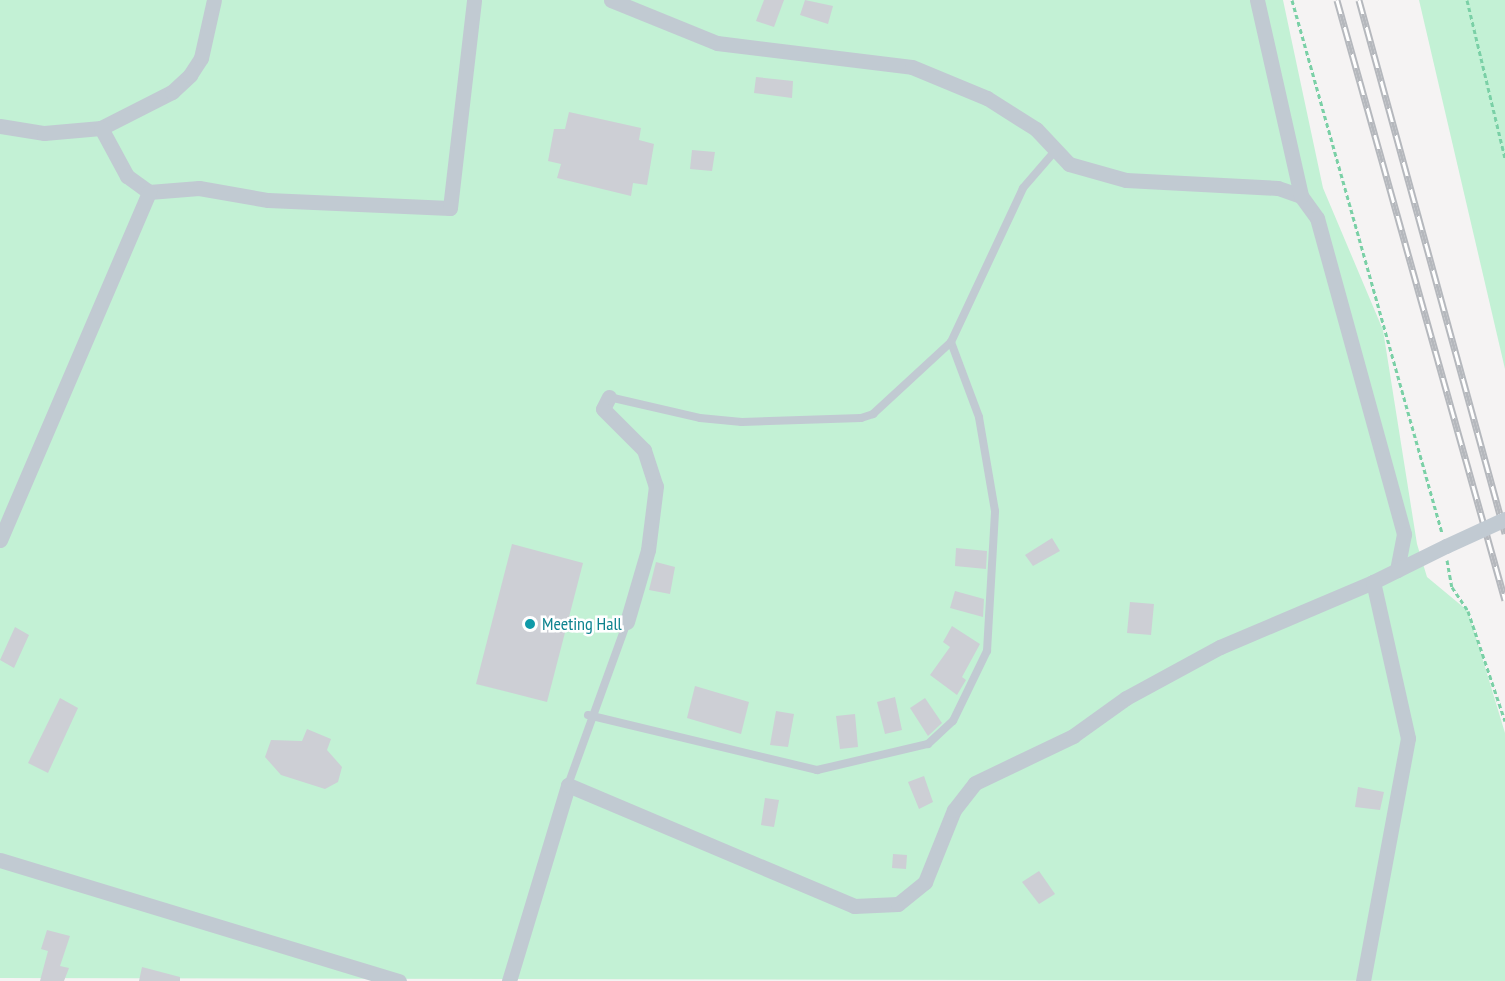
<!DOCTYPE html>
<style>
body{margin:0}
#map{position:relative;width:1505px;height:981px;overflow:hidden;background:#f5f3f3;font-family:"PT Sans Narrow",sans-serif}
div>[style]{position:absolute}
.green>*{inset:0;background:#c3f1d5}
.building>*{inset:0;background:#cdcfd5}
.path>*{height:3px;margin-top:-1.5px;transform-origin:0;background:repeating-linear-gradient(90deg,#7ad0a6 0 4.5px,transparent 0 7.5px)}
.service>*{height:8px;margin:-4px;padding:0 4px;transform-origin:4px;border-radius:4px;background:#c1cad2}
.minor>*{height:15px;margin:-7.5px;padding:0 7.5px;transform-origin:7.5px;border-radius:7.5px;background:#c1cad2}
.rail>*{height:7px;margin-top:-3.5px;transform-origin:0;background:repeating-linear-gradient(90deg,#fff 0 14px,#b5b8bd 0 28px);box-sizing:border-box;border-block:2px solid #b5b8bd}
.minor-bridge>*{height:15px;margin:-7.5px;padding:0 7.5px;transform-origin:7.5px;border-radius:7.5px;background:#c1cad2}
.dots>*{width:16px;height:16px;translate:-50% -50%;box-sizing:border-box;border:3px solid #fff;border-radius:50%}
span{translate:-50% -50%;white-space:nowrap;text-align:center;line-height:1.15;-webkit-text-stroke:5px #fff;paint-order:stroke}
.culture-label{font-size:18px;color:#0d838f}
.left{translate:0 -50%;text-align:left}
</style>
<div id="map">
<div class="green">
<i style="clip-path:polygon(0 0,1283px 0,1323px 188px,1383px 330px,1417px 544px,1427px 577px,1468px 611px,1505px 733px,1505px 981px,0 978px)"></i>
<i style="clip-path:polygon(1419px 0,1505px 0,1505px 369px)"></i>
</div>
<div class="building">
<i style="clip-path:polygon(764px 0,784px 0,774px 27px,756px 21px)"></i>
<i style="clip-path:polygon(805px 0,833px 6px,828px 24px,800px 15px)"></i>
<i style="clip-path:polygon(756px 77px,793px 81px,792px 98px,754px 93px)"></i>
<i style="clip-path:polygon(569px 112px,641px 128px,639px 140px,654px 144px,647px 185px,633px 183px,631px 196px,557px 178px,561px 164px,548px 161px,554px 129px,565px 129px)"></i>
<i style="clip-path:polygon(692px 150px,715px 152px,712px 171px,690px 169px)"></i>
<i style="clip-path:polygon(1052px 538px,1060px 551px,1033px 566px,1025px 555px)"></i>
<i style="clip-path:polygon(512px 544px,583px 563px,547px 702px,476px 684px)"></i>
<i style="clip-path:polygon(956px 548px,987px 551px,986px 569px,955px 566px)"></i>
<i style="clip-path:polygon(656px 562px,675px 567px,670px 594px,649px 590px)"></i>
<i style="clip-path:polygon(955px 591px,984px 599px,983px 617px,950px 608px)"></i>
<i style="clip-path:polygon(1130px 602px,1154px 604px,1151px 635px,1127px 633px)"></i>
<i style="clip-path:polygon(952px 626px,980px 644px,962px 677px,966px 680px,957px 695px,930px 675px,950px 647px,943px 642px)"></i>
<i style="clip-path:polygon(15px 627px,29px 635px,14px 668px,0 660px)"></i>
<i style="clip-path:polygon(695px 686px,749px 702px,741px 734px,687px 718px)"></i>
<i style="clip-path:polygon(895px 697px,902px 730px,885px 734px,877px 702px)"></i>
<i style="clip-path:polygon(60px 698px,78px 708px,48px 773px,28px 763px)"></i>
<i style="clip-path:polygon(925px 698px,942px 723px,928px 736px,910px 708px)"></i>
<i style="clip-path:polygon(776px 711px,794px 714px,788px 747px,770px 745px)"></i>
<i style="clip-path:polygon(855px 714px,858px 747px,840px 749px,836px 716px)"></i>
<i style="clip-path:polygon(307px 729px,331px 739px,327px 750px,342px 767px,338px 782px,325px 789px,281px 775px,265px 757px,271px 740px,302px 741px)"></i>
<i style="clip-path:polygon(924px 776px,933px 802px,919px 809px,908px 782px)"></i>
<i style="clip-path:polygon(1358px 787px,1384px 792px,1380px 810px,1355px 807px)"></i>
<i style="clip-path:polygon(765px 798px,779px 800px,774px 827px,761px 825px)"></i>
<i style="clip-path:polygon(893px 854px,907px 855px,906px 869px,892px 868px)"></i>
<i style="clip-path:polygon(1039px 871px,1055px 894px,1039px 904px,1022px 882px)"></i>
<i style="clip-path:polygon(47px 930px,70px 936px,60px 966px,69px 968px,64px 981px,40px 981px,48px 951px,41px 949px)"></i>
<i style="clip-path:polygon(142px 967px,180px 977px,180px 981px,139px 981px)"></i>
</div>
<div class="path">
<i style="left:1292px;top:0;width:554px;rotate:74.28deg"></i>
<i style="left:1467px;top:0;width:163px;rotate:76.5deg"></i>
<i style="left:1447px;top:560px;width:27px;rotate:80deg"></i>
<i style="left:1452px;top:587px;width:29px;rotate:56deg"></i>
<i style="left:1468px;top:611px;width:116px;rotate:71.4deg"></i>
</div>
<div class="service">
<i style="left:609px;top:397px;width:93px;rotate:13deg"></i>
<i style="left:700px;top:418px;width:42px;rotate:5.4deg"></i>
<i style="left:742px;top:422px;width:119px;rotate:-1.9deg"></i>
<i style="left:861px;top:418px;width:13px;rotate:-18deg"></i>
<i style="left:873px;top:414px;width:106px;rotate:-42.7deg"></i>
<i style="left:588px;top:715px;width:236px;rotate:13.5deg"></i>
<i style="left:817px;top:770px;width:114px;rotate:-13.2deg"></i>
<i style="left:928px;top:744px;width:34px;rotate:-43deg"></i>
<i style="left:953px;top:721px;width:78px;rotate:-64.1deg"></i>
<i style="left:987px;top:651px;width:140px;rotate:-86.7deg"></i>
<i style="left:995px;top:511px;width:95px;rotate:-99.7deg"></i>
<i style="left:979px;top:417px;width:80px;rotate:-110.5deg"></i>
<i style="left:951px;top:342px;width:170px;rotate:-64.9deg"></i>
<i style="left:1023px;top:188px;width:49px;rotate:-49.1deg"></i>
<i style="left:568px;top:785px;width:173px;rotate:-70.1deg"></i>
</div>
<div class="minor">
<i style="left:611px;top:0;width:114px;rotate:22.1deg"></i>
<i style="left:717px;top:43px;width:196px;rotate:7deg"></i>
<i style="left:912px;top:67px;width:81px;rotate:22.5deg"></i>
<i style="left:987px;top:98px;width:58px;rotate:32.3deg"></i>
<i style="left:1036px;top:129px;width:48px;rotate:46.7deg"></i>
<i style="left:1069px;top:164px;width:59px;rotate:15.7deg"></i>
<i style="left:1126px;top:180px;width:152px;rotate:3deg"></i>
<i style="left:1278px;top:188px;width:24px;rotate:19deg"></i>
<i style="left:1301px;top:196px;width:27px;rotate:54deg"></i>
<i style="left:1317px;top:218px;width:328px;rotate:74.6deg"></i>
<i style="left:1404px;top:534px;width:37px;rotate:101deg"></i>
<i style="left:1257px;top:0;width:201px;rotate:77.3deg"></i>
<i style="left:0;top:126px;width:45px;rotate:9deg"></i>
<i style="left:44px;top:133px;width:57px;rotate:-5deg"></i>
<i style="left:101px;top:128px;width:80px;rotate:-26.9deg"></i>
<i style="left:172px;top:92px;width:25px;rotate:-43deg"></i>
<i style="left:190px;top:75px;width:20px;rotate:-57deg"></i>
<i style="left:201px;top:58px;width:59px;rotate:-77.4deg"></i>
<i style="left:101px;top:128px;width:55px;rotate:61.6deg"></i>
<i style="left:127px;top:176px;width:27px;rotate:36deg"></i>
<i style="left:149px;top:192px;width:50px;rotate:-4.6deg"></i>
<i style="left:199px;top:188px;width:70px;rotate:9.9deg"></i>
<i style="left:268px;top:200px;width:182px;rotate:2.5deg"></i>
<i style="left:450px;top:208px;width:209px;rotate:-83.4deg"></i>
<i style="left:609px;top:397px;width:13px;rotate:117deg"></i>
<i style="left:603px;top:409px;width:58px;rotate:45deg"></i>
<i style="left:644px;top:450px;width:38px;rotate:72deg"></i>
<i style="left:656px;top:486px;width:64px;rotate:97.1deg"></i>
<i style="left:648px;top:550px;width:75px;rotate:106.3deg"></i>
<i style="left:0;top:540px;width:379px;rotate:-66.8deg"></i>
<i style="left:0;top:860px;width:417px;rotate:16.9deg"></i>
<i style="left:509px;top:981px;width:205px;rotate:-73.2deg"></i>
<i style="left:568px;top:785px;width:311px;rotate:22.9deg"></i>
<i style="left:854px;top:906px;width:44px;rotate:-2.6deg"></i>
<i style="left:898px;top:904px;width:35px;rotate:-39deg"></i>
<i style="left:925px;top:882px;width:78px;rotate:-68.1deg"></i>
<i style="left:954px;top:810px;width:34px;rotate:-52deg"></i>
<i style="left:975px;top:783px;width:109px;rotate:-25.6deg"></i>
<i style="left:1073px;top:736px;width:65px;rotate:-35.6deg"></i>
<i style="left:1126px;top:698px;width:107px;rotate:-28.5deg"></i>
<i style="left:1220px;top:647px;width:166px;rotate:-23deg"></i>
<i style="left:1373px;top:582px;width:81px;rotate:-26.3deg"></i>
<i style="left:1363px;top:981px;width:247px;rotate:-79.5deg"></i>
<i style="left:1408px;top:738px;width:160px;rotate:-102.6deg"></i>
</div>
<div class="rail">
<i style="left:1337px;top:0;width:623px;rotate:74.36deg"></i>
<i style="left:1359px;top:0;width:553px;rotate:74.68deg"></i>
</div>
<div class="minor-bridge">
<i style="left:1446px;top:546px;width:65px;rotate:-24.6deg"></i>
</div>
<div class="dots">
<i style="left:530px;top:624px;background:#0f9aa8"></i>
</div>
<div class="culture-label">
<span class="left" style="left:542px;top:624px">Meeting Hall</span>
</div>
</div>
